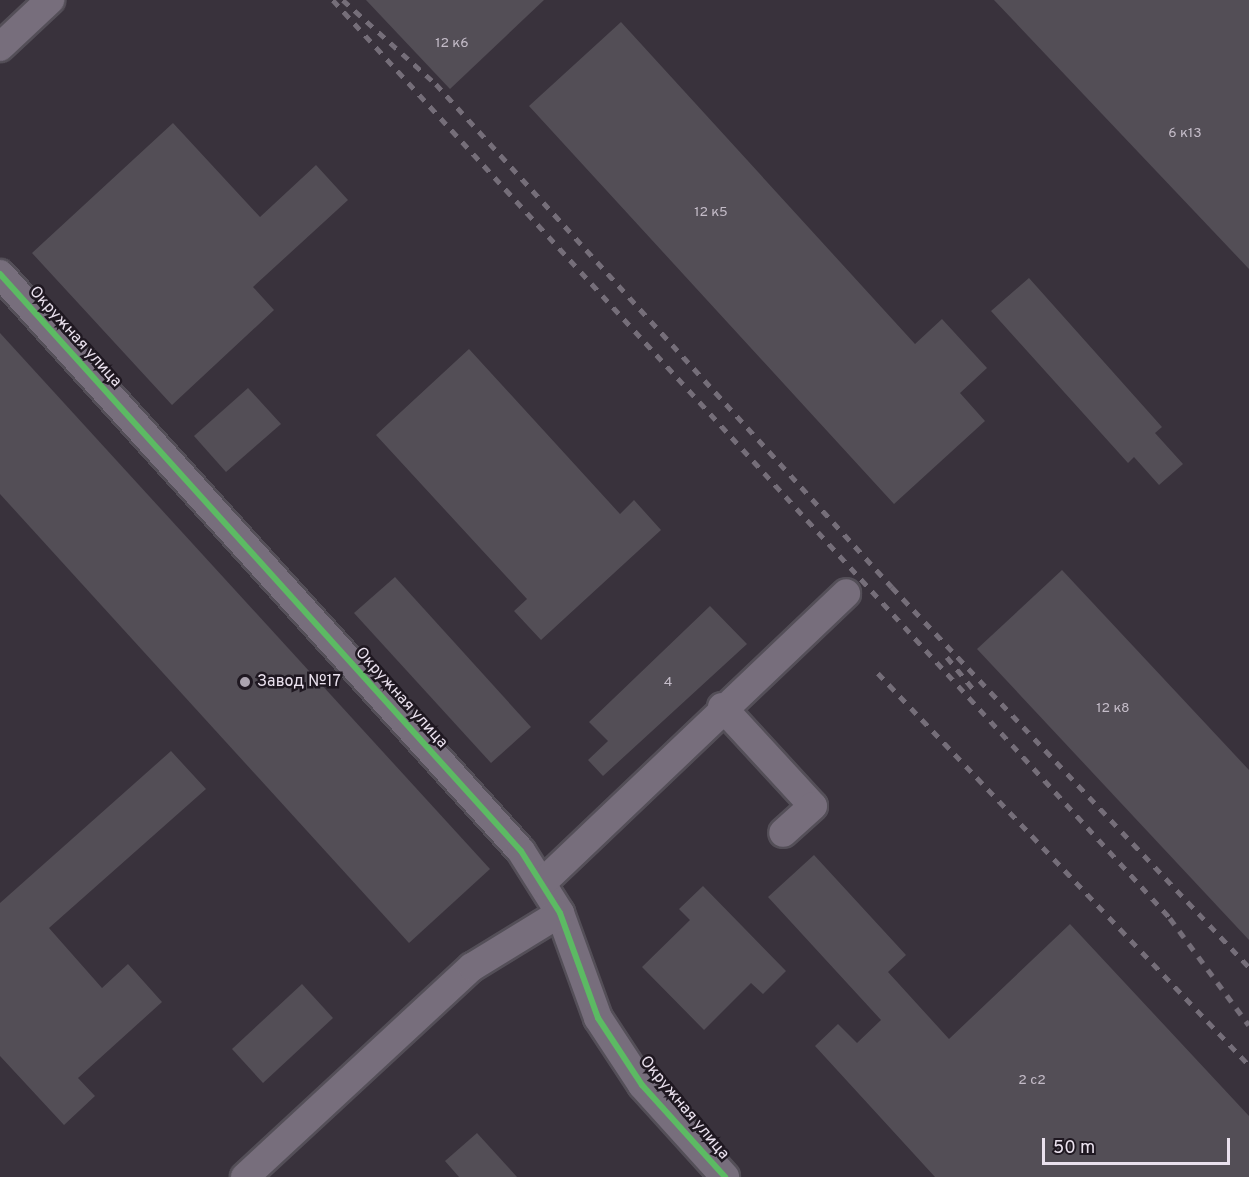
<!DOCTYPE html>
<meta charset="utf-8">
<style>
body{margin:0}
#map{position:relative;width:1249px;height:1177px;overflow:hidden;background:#39323c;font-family:Overpass,sans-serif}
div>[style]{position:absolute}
.building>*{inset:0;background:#534e56}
.roads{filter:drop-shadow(2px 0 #544f58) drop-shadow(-2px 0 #544f58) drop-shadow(0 2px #544f58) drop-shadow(0 -2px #544f58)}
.minor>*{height:28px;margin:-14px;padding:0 14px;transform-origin:14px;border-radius:14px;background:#776e7c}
.rail>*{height:4.5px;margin-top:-2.25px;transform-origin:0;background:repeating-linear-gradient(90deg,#756e79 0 8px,transparent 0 16px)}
.cycleway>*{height:6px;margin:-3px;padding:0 3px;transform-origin:3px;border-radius:3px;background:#5cba63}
.dots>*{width:16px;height:16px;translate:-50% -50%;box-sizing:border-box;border:3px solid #1f1821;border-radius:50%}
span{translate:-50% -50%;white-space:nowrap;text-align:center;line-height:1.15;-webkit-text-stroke:5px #1f1821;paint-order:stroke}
.number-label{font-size:14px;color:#c4bcc8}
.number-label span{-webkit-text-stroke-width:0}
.street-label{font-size:16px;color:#eae1ee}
.poi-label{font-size:16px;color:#eae1ee}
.left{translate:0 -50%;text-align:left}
.scale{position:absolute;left:1042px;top:1138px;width:188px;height:27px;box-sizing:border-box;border:3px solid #eae1ee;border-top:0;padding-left:8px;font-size:18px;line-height:21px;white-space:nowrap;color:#eae1ee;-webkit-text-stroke:4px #1f1821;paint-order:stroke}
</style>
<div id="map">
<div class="building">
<i style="clip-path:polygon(366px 0,544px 0,450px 89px)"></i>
<i style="clip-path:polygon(994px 0,1249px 0,1249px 269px)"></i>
<i style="clip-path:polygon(621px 22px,915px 344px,942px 319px,987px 368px,960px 393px,985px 421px,894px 504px,529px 106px)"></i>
<i style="clip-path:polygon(173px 123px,260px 217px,316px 165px,348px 200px,253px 287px,274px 310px,172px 405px,32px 253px)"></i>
<i style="clip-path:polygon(1029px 278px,1162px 427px,1155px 433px,1183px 464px,1159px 485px,1134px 457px,1128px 463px,991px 311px)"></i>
<i style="clip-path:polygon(0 333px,490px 869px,409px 943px,0 494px)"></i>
<i style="clip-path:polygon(469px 349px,620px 514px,634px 500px,661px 530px,541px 640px,514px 611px,527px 599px,376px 435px)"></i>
<i style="clip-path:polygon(248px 388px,281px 424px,226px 472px,194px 436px)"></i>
<i style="clip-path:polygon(1062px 570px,1249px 770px,1249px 940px,977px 649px)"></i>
<i style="clip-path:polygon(395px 577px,531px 727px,491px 763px,354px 613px)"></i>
<i style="clip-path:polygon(710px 606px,747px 644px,603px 776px,588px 760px,608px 741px,589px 722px)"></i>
<i style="clip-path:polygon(171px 751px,206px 789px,49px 928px,102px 988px,128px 964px,162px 1002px,78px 1078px,95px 1096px,64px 1125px,0 1056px,0 903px)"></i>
<i style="clip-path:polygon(814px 855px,906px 955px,888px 972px,949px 1039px,1070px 924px,1249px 1116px,1249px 1177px,935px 1177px,815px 1046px,838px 1024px,857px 1043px,881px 1020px,768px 897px)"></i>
<i style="clip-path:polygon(703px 886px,786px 971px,763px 994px,751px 983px,704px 1030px,642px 967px,690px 920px,679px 909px)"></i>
<i style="clip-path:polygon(302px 984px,333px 1018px,263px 1083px,232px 1049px)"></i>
<i style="clip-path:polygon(477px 1133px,517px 1177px,459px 1177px,445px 1161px)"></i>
</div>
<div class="roads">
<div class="minor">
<i style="left:0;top:47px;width:69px;rotate:-43.2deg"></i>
<i style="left:0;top:274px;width:777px;rotate:47.92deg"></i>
<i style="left:521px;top:851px;width:73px;rotate:57.8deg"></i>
<i style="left:560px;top:913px;width:112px;rotate:70.1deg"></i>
<i style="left:598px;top:1018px;width:80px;rotate:56.7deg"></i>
<i style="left:642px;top:1085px;width:124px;rotate:47.9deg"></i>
<i style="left:722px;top:707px;width:134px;rotate:47.4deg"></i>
<i style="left:813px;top:806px;width:40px;rotate:138deg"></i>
<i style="left:542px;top:883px;width:420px;rotate:-43.6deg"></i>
<i style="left:245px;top:1177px;width:309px;rotate:-42.8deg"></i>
<i style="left:472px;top:967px;width:103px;rotate:-31.5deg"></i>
</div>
</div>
<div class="rail">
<i style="left:333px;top:0;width:1242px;rotate:47.64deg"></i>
<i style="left:1170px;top:918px;width:133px;rotate:53.6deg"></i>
<i style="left:343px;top:0;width:125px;rotate:42.1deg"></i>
<i style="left:436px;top:84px;width:679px;rotate:47.81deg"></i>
<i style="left:892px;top:587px;width:521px;rotate:46.79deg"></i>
<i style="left:947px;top:657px;width:43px;rotate:50.7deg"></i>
<i style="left:878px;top:673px;width:540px;rotate:46.58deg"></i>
</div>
<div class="cycleway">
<i style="left:0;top:274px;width:777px;rotate:47.92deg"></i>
<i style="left:521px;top:851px;width:73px;rotate:57.8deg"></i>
<i style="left:560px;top:913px;width:112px;rotate:70.1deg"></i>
<i style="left:598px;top:1018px;width:80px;rotate:56.7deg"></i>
<i style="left:642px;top:1085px;width:124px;rotate:47.9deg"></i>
</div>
<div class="dots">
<i style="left:245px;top:682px;background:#aca4b0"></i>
</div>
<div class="number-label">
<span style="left:452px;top:44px">12 к6</span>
<span style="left:1185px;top:134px">6 к13</span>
<span style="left:711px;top:213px">12 к5</span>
<span style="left:668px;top:683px">4</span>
<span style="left:1113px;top:709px">12 к8</span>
<span style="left:1032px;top:1081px">2 с2</span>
</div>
<div class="street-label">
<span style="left:75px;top:337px;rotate:48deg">Окружная улица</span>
<span style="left:401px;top:698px;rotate:48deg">Окружная улица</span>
<span style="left:684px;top:1108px;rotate:50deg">Окружная улица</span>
</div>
<div class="poi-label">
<span class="left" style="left:257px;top:682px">Завод №17</span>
</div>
<div class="scale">50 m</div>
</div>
